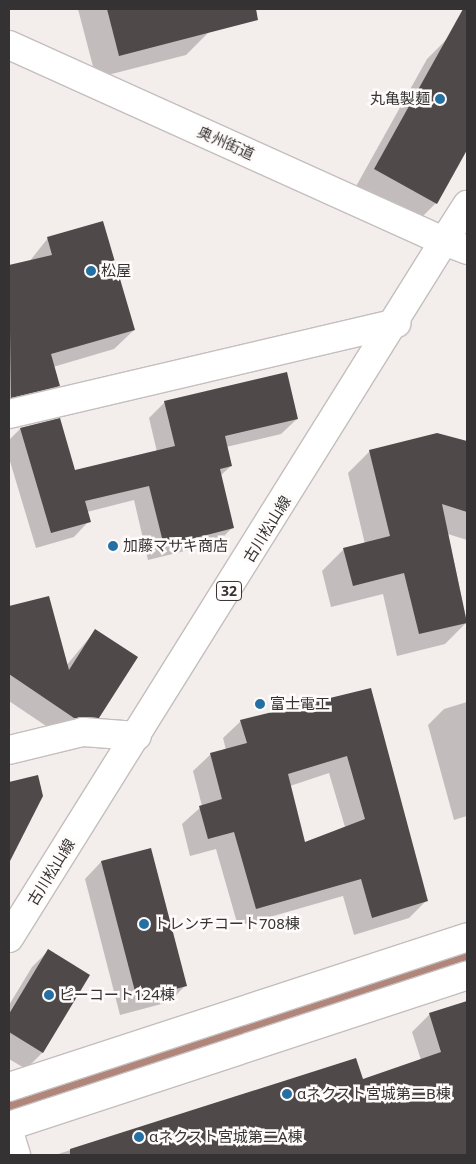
<!DOCTYPE html>
<meta charset="utf-8">
<style>
body{margin:0}
#map{position:relative;width:476px;height:1164px;overflow:hidden;background:#f3edec;font-family:"Noto Sans","Noto Sans JP",sans-serif}
div>[style]{position:absolute}
.shadow>*{inset:0;background:#0003}
.stream>*{height:11px;margin:-5.5px;padding:0 5.5px;transform-origin:5.5px;border-radius:5.5px;background:#b2857b}
.building>*{inset:0;background:#4f4a49}
.roads{filter:drop-shadow(1px 0 #c4bfbd) drop-shadow(-1px 0 #c4bfbd) drop-shadow(0 1px #c4bfbd) drop-shadow(0 -1px #c4bfbd)}
.minor>*{height:28px;margin:-14px;padding:0 14px;transform-origin:14px;border-radius:14px;background:#fff}
.major>*{height:28px;margin:-14px;padding:0 14px;transform-origin:14px;border-radius:14px;background:#fff}
.dots>*{width:14px;height:14px;translate:-50% -50%;box-sizing:border-box;border:2px solid #fffbfa;border-radius:50%}
span{translate:-50% -50%;white-space:nowrap;text-align:center;line-height:1.15;-webkit-text-stroke:5px #fffbfa;paint-order:stroke}
.shield-label span{padding:1px 4px;background:#fffbfa;border:1px solid;border-radius:4px;-webkit-text-stroke-width:0}
.shield-label{font-size:14px;color:#343232;font-weight:700}
.poi-label{font-size:15px;color:#343232}
.right{translate:-100% -50%;text-align:right}
.left{translate:0 -50%;text-align:left}
.street-label{font-size:15px;color:#343232}
.frame{position:absolute;inset:0;border:10px solid #343232;pointer-events:none}
</style>
<div id="map">
<div class="shadow">
<i style="clip-path:polygon(78px 9px,203px 9px,209px 32px,186px 55px,96px 78px)"></i>
<i style="clip-path:polygon(448px 38px,467px 49px,467px 147px,436px 203px,415px 224px,354px 190px,427px 59px)"></i>
<i style="clip-path:polygon(48px 238px,134px 330px,114px 349px,53px 367px,58px 386px,38px 405px,9px 413px,9px 267px,29px 262px)"></i>
<i style="clip-path:polygon(165px 402px,297px 419px,281px 434px,226px 447px,231px 466px,220px 476px,233px 527px,217px 543px,148px 560px,134px 500px,87px 512px,89px 521px,74px 537px,36px 548px,9px 458px,9px 440px,20px 429px,75px 472px,157px 452px,149px 418px)"></i>
<i style="clip-path:polygon(439px 434px,467px 442px,467px 540px,448px 534px,467px 622px,445px 644px,397px 656px,383px 594px,331px 607px,322px 571px,344px 549px,365px 544px,348px 473px,370px 451px)"></i>
<i style="clip-path:polygon(48px 598px,66px 666px,95px 631px,98px 717px,82px 733px,58px 734px,9px 701px,9px 608px)"></i>
<i style="clip-path:polygon(evenodd,370px 689px,427px 900px,409px 918px,354px 935px,343px 896px,238px 926px,216px 849px,190px 856px,182px 824px,202px 806px,193px 771px,211px 754px,226px 750px,223px 738px,241px 721px,370px 689px,329px 773px,345px 827px,304px 844px,290px 786px,329px 773px)"></i>
<i style="clip-path:polygon(467px 702px,467px 816px,454px 820px,428px 725px,444px 709px)"></i>
<i style="clip-path:polygon(37px 777px,12px 836px,9px 837px,9px 784px)"></i>
<i style="clip-path:polygon(150px 850px,185px 986px,169px 1002px,120px 1015px,85px 879px,101px 862px)"></i>
<i style="clip-path:polygon(48px 951px,88px 975px,42px 1053px,26px 1069px,9px 1059px,9px 1005px,32px 967px)"></i>
<i style="clip-path:polygon(467px 1002px,467px 1155px,55px 1155px,355px 1059px,362px 1081px,421px 1060px,412px 1032px,430px 1014px)"></i>
</div>
<div class="stream">
<i style="left:9px;top:1105px;width:482px;rotate:-18.2deg"></i>
</div>
<div class="building">
<i style="clip-path:polygon(107px 9px,256px 9px,258px 20px,119px 56px)"></i>
<i style="clip-path:polygon(463px 9px,467px 9px,467px 150px,437px 204px,374px 169px)"></i>
<i style="clip-path:polygon(103px 221px,135px 330px,51px 354px,60px 386px,11px 398px,9px 265px,52px 255px,47px 237px)"></i>
<i style="clip-path:polygon(287px 372px,298px 419px,225px 436px,232px 466px,220px 469px,234px 528px,164px 546px,149px 486px,85px 501px,91px 522px,51px 533px,20px 428px,60px 418px,75px 470px,175px 446px,164px 401px)"></i>
<i style="clip-path:polygon(437px 433px,467px 441px,467px 512px,442px 504px,467px 623px,419px 634px,404px 573px,353px 586px,343px 548px,390px 536px,369px 450px)"></i>
<i style="clip-path:polygon(49px 596px,69px 670px,95px 629px,138px 657px,99px 718px,74px 718px,9px 674px,9px 606px)"></i>
<i style="clip-path:polygon(evenodd,371px 688px,428px 901px,372px 918px,361px 879px,256px 909px,234px 832px,208px 839px,199px 806px,222px 799px,210px 753px,247px 743px,240px 720px,371px 688px,347px 756px,365px 819px,305px 842px,288px 774px,347px 756px)"></i>
<i style="clip-path:polygon(38px 775px,43px 796px,9px 863px,9px 782px)"></i>
<i style="clip-path:polygon(151px 848px,187px 986px,137px 999px,101px 861px)"></i>
<i style="clip-path:polygon(48px 949px,90px 975px,43px 1053px,9px 1032px,9px 1014px)"></i>
<i style="clip-path:polygon(467px 1001px,467px 1155px,70px 1155px,70px 1149px,356px 1058px,363px 1079px,441px 1052px,429px 1013px)"></i>
</div>
<div class="roads">
<div class="minor">
<i style="left:9px;top:45px;width:477px;rotate:24.3deg"></i>
<i style="left:444px;top:241px;width:43px;rotate:-57.4deg"></i>
<i style="left:9px;top:414px;width:398px;rotate:-13.2deg"></i>
<i style="left:9px;top:750px;width:76px;rotate:-13.7deg"></i>
<i style="left:83px;top:732px;width:54px;rotate:4.2deg"></i>
<i style="left:9px;top:1087px;width:482px;rotate:-18.1deg"></i>
<i style="left:9px;top:1126px;width:482px;rotate:-18.2deg"></i>
<i style="left:9px;top:1132px;width:24px;rotate:73deg"></i>
</div>
<div class="major">
<i style="left:9px;top:938px;width:822px;rotate:-58.03deg"></i>
<i style="left:444px;top:241px;width:25px;rotate:21deg"></i>
</div>
</div>
<div class="dots">
<i style="left:440px;top:99px;background:#2570a3"></i>
<i style="left:91px;top:271px;background:#2570a3"></i>
<i style="left:113px;top:546px;background:#2570a3"></i>
<i style="left:260px;top:704px;background:#2570a3"></i>
<i style="left:144px;top:924px;background:#2570a3"></i>
<i style="left:49px;top:995px;background:#2570a3"></i>
<i style="left:287px;top:1094px;background:#2570a3"></i>
<i style="left:139px;top:1137px;background:#2570a3"></i>
</div>
<div class="shield-label">
<span style="left:229px;top:591px">32</span>
</div>
<div class="poi-label">
<span class="right" style="left:430px;top:99px">丸亀製麺</span>
<span class="left" style="left:101px;top:271px">松屋</span>
<span class="left" style="left:123px;top:546px">加藤マサキ商店</span>
<span class="left" style="left:270px;top:704px">富士電工</span>
<span class="left" style="left:154px;top:924px">トレンチコート708棟</span>
<span class="left" style="left:59px;top:995px">ピーコート124棟</span>
<span class="left" style="left:297px;top:1094px">αネクスト宮城第二B棟</span>
<span class="left" style="left:149px;top:1137px">αネクスト宮城第二A棟</span>
</div>
<div class="street-label">
<span style="left:226px;top:143px;rotate:24deg">奥州街道</span>
<span style="left:267px;top:529px;rotate:-58deg">古川松山線</span>
<span style="left:51px;top:872px;rotate:-58deg">古川松山線</span>
</div>
<div class="frame"></div>
</div>
